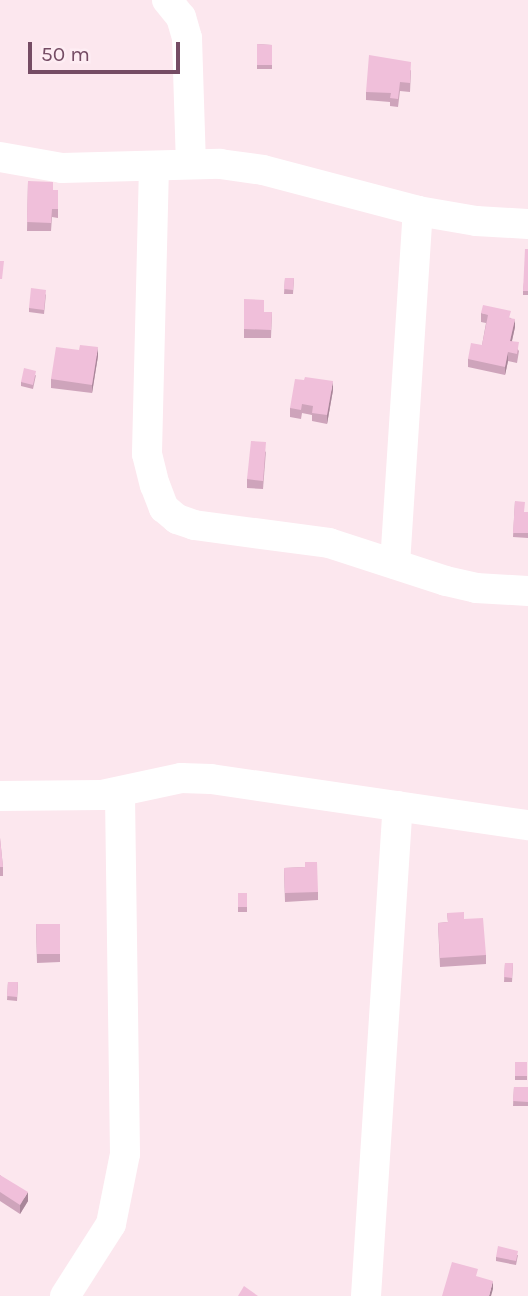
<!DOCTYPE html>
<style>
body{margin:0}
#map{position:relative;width:528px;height:1296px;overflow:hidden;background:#fce7ee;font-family:Karla,sans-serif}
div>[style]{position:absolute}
.minor>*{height:30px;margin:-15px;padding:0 15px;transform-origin:15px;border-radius:15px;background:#fff}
.wall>*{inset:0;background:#cea4bb}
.shaded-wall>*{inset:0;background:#a88699}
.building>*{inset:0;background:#f0bfda}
span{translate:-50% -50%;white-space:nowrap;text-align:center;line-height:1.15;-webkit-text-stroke:7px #feedf3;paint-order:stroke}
.scale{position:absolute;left:28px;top:42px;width:152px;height:32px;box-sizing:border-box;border:4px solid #754c64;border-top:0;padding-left:9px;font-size:21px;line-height:24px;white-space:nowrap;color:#754c64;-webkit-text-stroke:5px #feedf3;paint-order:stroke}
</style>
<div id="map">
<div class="minor">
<i style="left:167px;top:0;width:22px;rotate:51deg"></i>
<i style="left:181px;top:17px;width:22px;rotate:74deg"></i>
<i style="left:187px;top:38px;width:126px;rotate:88.2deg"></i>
<i style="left:0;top:157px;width:63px;rotate:10.1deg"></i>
<i style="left:62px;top:168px;width:158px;rotate:-1.5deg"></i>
<i style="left:220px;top:164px;width:43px;rotate:7.9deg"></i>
<i style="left:263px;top:170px;width:160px;rotate:14.8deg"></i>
<i style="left:418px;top:211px;width:59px;rotate:9.8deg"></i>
<i style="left:476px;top:221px;width:52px;rotate:3.3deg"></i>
<i style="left:154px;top:166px;width:288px;rotate:91.4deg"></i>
<i style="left:147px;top:454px;width:32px;rotate:76deg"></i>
<i style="left:155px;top:485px;width:25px;rotate:69deg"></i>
<i style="left:164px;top:508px;width:17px;rotate:40deg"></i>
<i style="left:177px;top:519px;width:18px;rotate:19deg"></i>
<i style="left:194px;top:525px;width:136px;rotate:7.6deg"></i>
<i style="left:329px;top:543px;width:123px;rotate:18deg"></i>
<i style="left:446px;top:581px;width:31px;rotate:13deg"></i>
<i style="left:476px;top:588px;width:52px;rotate:3.3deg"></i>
<i style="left:395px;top:564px;width:354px;rotate:-86.3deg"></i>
<i style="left:0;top:796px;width:102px;rotate:-0.6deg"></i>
<i style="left:102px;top:795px;width:81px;rotate:-12.1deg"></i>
<i style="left:181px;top:778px;width:30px;rotate:2deg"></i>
<i style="left:211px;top:779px;width:320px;rotate:8.3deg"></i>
<i style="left:65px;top:1296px;width:85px;rotate:-57.4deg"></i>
<i style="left:111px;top:1224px;width:71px;rotate:-78.7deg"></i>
<i style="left:125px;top:1154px;width:361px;rotate:-90.8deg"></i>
<i style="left:366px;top:1296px;width:491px;rotate:-86.3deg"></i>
</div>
<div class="wall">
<i style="clip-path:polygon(257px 44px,272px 45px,272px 69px,257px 69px)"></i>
<i style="clip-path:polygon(411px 70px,410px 92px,400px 91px,398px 107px,390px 106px,390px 102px,366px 100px,366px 92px)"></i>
<i style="clip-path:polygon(28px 181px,53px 190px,58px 190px,58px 218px,52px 217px,51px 231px,27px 231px)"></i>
<i style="clip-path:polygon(528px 249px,528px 295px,523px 295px,523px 291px)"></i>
<i style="clip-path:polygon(285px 278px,294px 278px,293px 294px,284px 294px)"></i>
<i style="clip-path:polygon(46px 294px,44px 314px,29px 312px,29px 308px)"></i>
<i style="clip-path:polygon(244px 299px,264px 312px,272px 312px,271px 338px,244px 338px)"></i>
<i style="clip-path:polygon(481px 313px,511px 318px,515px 327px,512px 341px,519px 351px,517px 363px,508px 361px,505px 375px,468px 367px,468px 359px,482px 345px,486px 323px,481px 322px)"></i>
<i style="clip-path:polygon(79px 350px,98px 356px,92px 393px,51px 388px,51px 379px)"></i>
<i style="clip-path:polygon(36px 375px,33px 389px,21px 386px,21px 382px)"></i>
<i style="clip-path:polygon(333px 390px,327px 424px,312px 421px,312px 415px,302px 413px,301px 419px,290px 417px,290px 408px)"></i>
<i style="clip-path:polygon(266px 451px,263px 489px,247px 488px,247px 479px)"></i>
<i style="clip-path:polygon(515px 501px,524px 512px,528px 512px,528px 538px,513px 537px)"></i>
<i style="clip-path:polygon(0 838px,3px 867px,3px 876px,0 876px)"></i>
<i style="clip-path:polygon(305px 867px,318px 892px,318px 900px,285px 902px,284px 868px)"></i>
<i style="clip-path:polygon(238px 893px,247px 893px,247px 912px,238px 912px)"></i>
<i style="clip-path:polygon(447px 913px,464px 919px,486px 955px,486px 964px,440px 967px,438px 923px,448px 922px)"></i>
<i style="clip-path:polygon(36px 924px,60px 924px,60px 962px,37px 963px)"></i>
<i style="clip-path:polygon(505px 963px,513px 963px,512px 982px,504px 982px)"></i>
<i style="clip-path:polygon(8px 982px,18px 982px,17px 1001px,7px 1000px)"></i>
<i style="clip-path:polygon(515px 1062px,527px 1062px,527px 1080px,515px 1080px)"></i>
<i style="clip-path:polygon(514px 1087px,528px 1087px,528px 1106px,513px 1106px)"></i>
<i style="clip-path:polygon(0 1175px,28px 1201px,20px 1214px,0 1201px)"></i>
<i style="clip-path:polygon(518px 1255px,516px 1265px,496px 1261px,496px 1257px)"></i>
</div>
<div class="shaded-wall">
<i style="clip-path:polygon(515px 319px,515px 327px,510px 349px,510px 341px)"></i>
<i style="clip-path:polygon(98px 347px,98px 356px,92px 393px,92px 385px)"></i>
<i style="clip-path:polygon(508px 352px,508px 361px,505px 375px,505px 367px)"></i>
<i style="clip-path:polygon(333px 381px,333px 390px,327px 424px,327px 415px)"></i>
<i style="clip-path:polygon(28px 1192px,28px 1201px,20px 1214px,20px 1205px)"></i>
<i style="clip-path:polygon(493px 1281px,493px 1289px,491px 1296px,489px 1296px)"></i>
</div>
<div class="building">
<i style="clip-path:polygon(257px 44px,272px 45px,272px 65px,257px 65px)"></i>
<i style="clip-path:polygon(369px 55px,411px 62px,410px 83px,400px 82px,398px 99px,390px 98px,391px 93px,366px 92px)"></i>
<i style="clip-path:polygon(28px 181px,53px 182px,53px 190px,58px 190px,58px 209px,52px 209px,51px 223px,27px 222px)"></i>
<i style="clip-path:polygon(525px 249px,528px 249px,528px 291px,523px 291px)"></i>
<i style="clip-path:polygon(0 261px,4px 261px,2px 279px,0 279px)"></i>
<i style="clip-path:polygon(285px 278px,294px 278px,293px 290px,284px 289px)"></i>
<i style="clip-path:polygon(31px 288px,46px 290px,44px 310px,29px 308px)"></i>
<i style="clip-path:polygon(244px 299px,264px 300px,264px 312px,272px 312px,271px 330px,244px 329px)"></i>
<i style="clip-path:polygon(483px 305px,511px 311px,509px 318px,515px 319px,510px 341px,519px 342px,517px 354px,508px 352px,505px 367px,468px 359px,471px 343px,482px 345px,488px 315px,481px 313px)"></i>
<i style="clip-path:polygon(80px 345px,98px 347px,92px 385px,51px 379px,56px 347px,79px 350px)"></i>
<i style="clip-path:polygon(24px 368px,36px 371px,33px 385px,21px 382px)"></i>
<i style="clip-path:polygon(305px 377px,333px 381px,327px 415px,312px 413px,313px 406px,302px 404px,301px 410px,290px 408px,295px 379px,304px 380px)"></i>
<i style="clip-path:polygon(251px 441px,266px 442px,263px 481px,247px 479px)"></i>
<i style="clip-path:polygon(515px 501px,525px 502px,524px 512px,528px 512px,528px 533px,513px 533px)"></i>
<i style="clip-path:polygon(0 838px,3px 867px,0 867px)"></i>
<i style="clip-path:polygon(305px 862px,317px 862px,318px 892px,285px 893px,284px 868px,305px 867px)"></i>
<i style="clip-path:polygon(238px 893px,247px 893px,247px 907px,238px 907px)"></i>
<i style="clip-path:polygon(464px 912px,464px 919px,483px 918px,486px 955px,440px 958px,438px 923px,448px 922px,447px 913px)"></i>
<i style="clip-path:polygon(36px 924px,60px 924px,60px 954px,37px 954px)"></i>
<i style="clip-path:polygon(505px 963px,513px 963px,512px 978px,504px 977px)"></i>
<i style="clip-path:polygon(8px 982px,18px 982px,17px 997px,7px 996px)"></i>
<i style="clip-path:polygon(515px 1062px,527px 1062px,527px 1076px,515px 1076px)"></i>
<i style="clip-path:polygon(514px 1087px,528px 1087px,528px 1102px,513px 1101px)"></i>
<i style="clip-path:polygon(0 1175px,28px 1192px,20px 1205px,0 1192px)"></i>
<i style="clip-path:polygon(498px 1246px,518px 1251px,516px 1261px,496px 1257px)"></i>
<i style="clip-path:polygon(452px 1262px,478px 1269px,476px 1276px,493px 1281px,489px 1296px,442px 1296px)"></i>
<i style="clip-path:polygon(244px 1286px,258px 1296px,238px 1296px)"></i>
</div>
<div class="scale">50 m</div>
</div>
